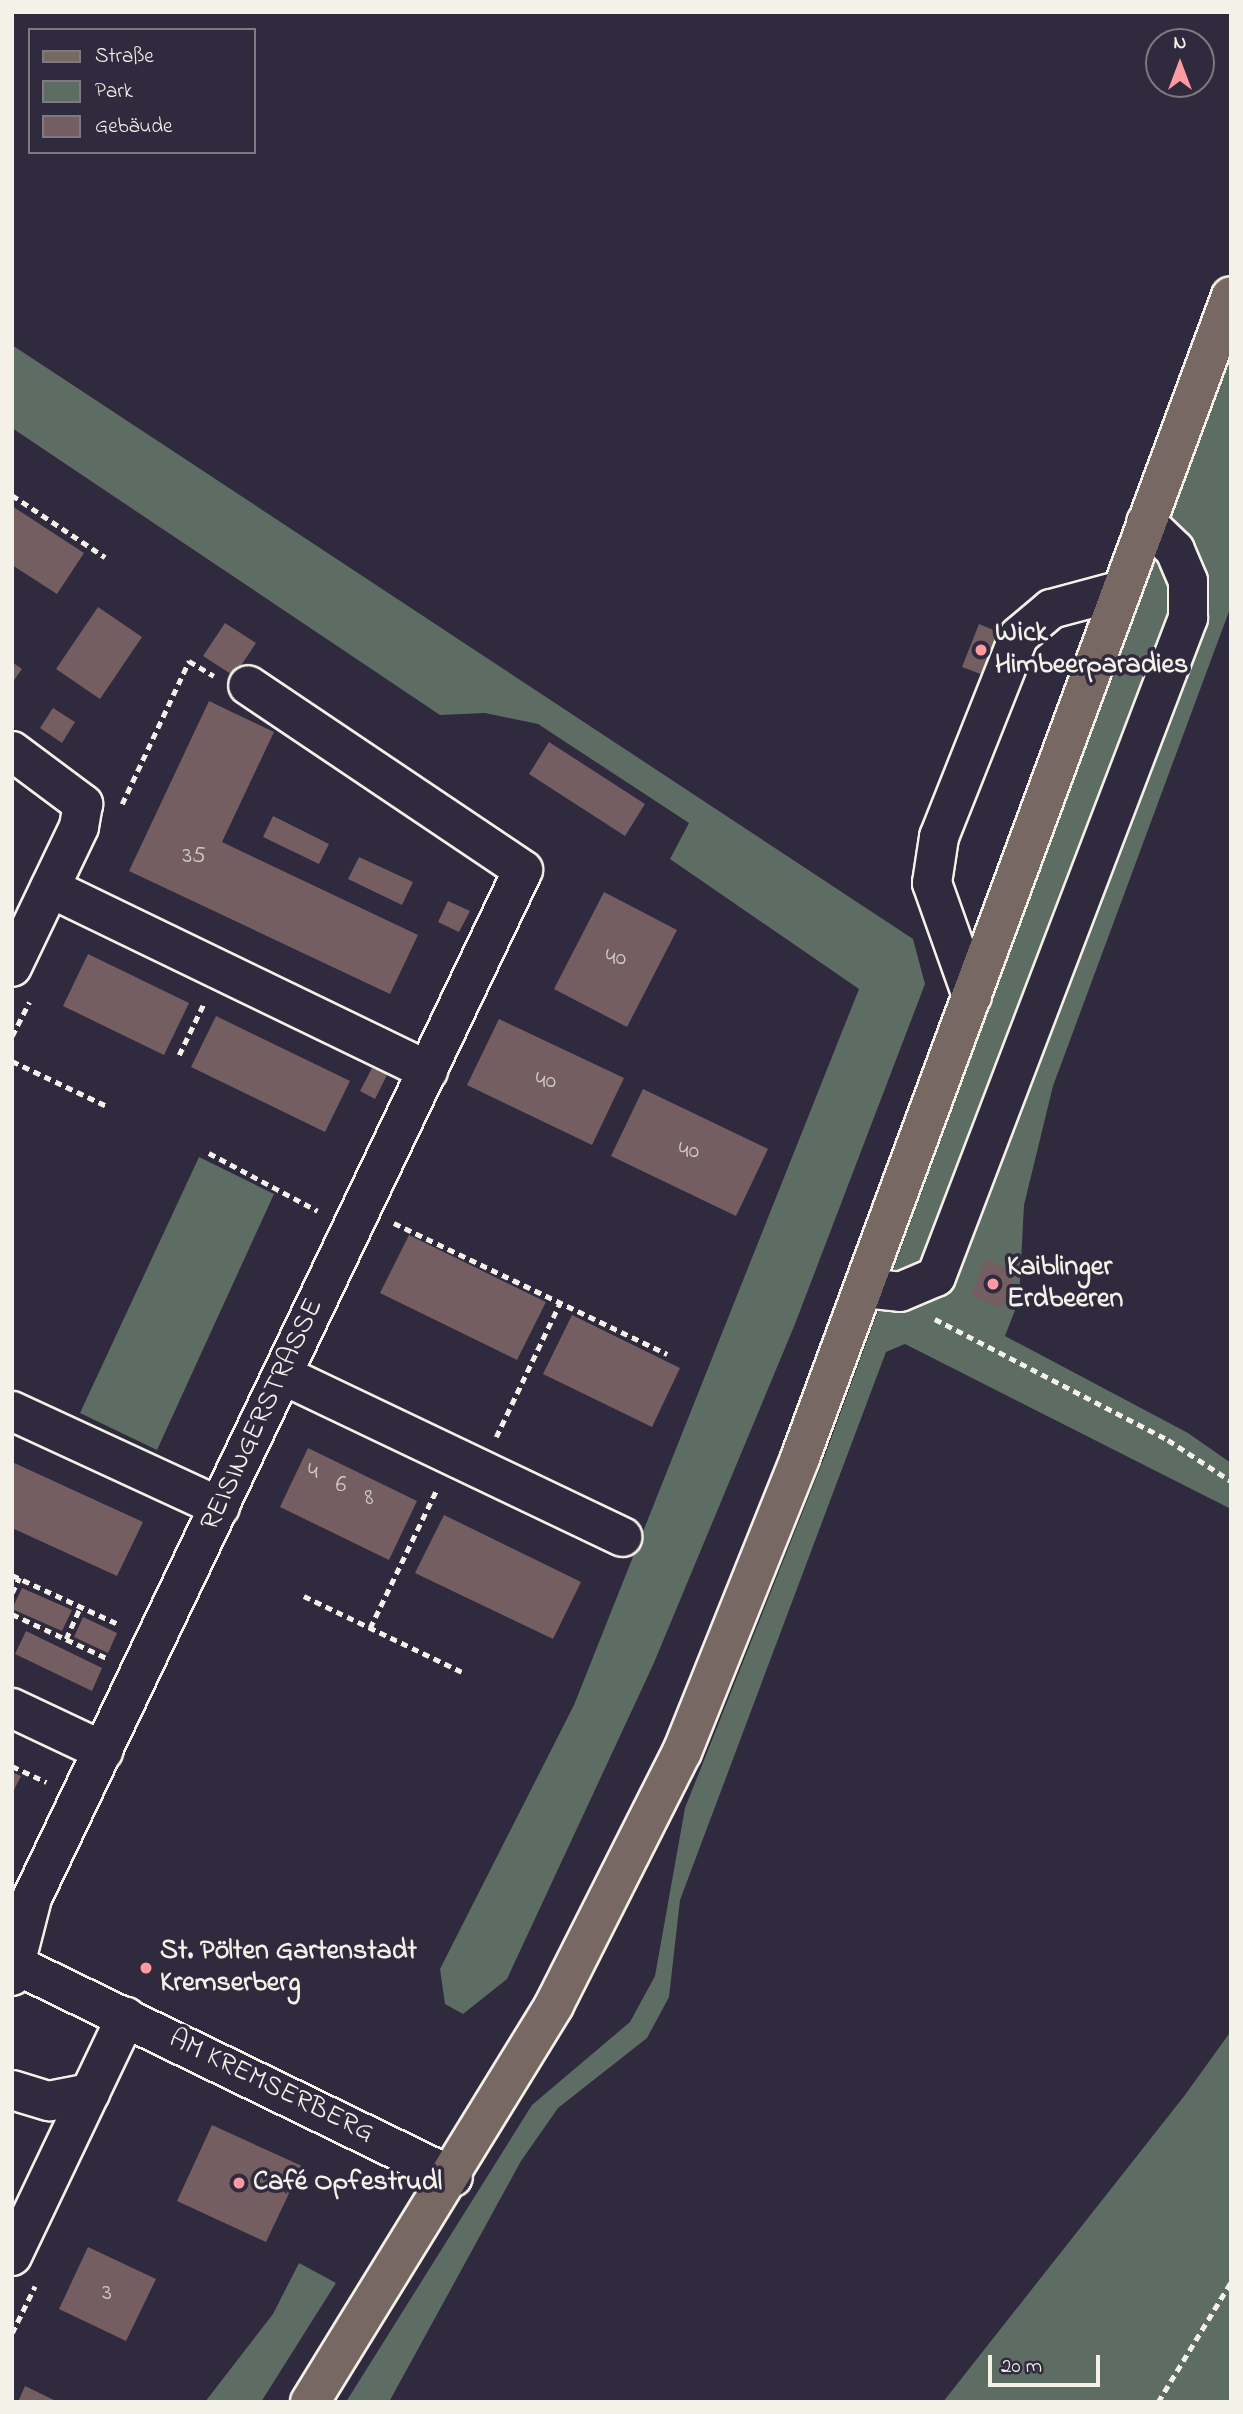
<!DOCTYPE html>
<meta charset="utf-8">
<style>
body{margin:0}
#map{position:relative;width:1243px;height:2414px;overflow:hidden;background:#2f2a3d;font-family:"Indie Flower",sans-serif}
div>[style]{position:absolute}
.green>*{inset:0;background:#5e6d63}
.building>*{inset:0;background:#745e61}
.path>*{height:4.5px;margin-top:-2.25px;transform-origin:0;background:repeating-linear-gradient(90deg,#f4f1e8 0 7px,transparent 0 12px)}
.roads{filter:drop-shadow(2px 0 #f4f1e8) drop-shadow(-2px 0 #f4f1e8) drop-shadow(0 2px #f4f1e8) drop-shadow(0 -2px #f4f1e8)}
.minor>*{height:38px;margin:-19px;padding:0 19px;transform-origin:19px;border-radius:19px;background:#2f2a3d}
.major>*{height:38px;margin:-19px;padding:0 19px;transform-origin:19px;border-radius:19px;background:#776864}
.dots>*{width:19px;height:19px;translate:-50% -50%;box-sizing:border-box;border:4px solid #2f2a3d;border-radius:50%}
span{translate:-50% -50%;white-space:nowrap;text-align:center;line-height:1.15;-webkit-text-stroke:7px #2f2a3d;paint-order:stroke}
.number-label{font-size:24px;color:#d4ccc6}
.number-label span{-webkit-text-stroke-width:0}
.poi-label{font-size:28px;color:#f4f1e8;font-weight:700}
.left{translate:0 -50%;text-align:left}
.street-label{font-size:28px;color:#f4f1e8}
.frame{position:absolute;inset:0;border:14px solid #f4f1e8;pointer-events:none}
.legend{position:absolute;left:28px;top:28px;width:228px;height:126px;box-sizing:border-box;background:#2f2a3d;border:2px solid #7e7a81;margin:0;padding:9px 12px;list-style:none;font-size:21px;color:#f4f1e8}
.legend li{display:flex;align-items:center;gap:14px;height:35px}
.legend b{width:35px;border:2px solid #7e7a81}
.north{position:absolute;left:1145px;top:28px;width:70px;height:70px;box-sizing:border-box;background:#2f2a3d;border:2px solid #7e7a81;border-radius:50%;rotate:0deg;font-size:19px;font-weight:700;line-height:28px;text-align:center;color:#f4f1e8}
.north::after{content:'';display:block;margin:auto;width:24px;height:32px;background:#ff9aa2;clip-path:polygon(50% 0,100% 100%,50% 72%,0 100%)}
.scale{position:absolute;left:988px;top:2355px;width:112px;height:32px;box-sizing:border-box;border:4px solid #f4f1e8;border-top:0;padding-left:9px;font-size:21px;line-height:24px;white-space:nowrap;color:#f4f1e8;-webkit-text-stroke:5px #2f2a3d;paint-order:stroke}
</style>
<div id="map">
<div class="green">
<i style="clip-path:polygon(12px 345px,913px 939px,925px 984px,795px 1324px,653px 1665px,507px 1979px,463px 2014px,445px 2004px,440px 1969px,574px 1705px,859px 989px,670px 859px,689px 823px,538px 724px,485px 713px,440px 715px,12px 428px)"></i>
<i style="clip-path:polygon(1231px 351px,1231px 606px,1053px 1086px,1024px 1205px,1019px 1300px,1005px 1336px,1188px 1433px,1231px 1463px,1231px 1509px,905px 1344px,886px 1352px,680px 1900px,669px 1997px,647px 2038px,558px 2108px,521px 2161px,389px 2402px,346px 2402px,532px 2105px,630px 2022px,655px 1976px,685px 1808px,821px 1466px)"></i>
<i style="clip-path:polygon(199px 1157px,274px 1194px,157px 1450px,80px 1413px)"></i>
<i style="clip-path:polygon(1231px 2031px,1231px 2402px,943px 2402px,1185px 2095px)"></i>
<i style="clip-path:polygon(299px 2263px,336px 2283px,261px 2402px,205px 2402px,273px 2314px)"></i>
</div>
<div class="building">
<i style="clip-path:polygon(12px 506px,84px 553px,57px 594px,12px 565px)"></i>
<i style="clip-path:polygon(98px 607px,142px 637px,100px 699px,56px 669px)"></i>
<i style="clip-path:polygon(225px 623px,256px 643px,234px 676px,203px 656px)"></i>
<i style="clip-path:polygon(979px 624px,1001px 633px,983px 675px,962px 667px)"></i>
<i style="clip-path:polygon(12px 662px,22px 669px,12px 683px)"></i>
<i style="clip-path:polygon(209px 701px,274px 732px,222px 842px,418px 935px,390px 994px,129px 871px)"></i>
<i style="clip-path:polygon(53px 708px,75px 722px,62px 743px,40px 728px)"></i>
<i style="clip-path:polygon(549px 742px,645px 804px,625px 836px,529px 774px)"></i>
<i style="clip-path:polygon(273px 816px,329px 844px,319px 864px,263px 837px)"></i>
<i style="clip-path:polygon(359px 857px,413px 882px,402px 905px,348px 879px)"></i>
<i style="clip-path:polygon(604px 892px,677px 930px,627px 1027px,554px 989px)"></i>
<i style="clip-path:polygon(448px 901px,470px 911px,459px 932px,438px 922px)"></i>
<i style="clip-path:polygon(88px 954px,189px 1003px,164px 1055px,63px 1006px)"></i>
<i style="clip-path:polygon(216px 1016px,350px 1081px,325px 1132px,191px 1067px)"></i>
<i style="clip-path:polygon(499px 1019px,624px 1078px,592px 1145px,467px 1085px)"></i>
<i style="clip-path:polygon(372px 1068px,387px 1075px,375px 1099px,360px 1091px)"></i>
<i style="clip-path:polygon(643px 1089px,768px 1149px,736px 1216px,611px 1156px)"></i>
<i style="clip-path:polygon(409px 1235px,546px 1302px,517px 1360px,380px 1293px)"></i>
<i style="clip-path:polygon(986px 1259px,1016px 1272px,1001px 1308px,971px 1296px)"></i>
<i style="clip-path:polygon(572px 1315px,680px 1368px,652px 1427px,543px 1374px)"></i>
<i style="clip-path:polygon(308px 1448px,417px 1501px,389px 1560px,280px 1507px)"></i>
<i style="clip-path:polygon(12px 1462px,143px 1522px,117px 1576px,12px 1528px)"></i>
<i style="clip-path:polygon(444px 1515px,581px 1582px,553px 1639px,415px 1573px)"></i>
<i style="clip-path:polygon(22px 1588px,72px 1610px,62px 1631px,12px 1609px)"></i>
<i style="clip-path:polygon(83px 1617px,117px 1633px,108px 1653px,74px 1637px)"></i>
<i style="clip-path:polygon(26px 1631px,102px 1668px,92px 1691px,15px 1654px)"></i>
<i style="clip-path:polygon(12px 1772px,21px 1776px,12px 1794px)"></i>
<i style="clip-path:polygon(212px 2125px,302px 2166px,266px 2242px,177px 2201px)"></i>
<i style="clip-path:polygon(88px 2247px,156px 2279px,126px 2341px,59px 2309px)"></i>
<i style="clip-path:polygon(25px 2386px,58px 2402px,18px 2402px)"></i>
</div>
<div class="path">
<i style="left:12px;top:495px;width:112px;rotate:33.7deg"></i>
<i style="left:122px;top:804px;width:158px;rotate:-64.9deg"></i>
<i style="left:189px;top:661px;width:29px;rotate:31deg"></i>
<i style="left:12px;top:1036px;width:38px;rotate:-63deg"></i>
<i style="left:179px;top:1055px;width:58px;rotate:-64.3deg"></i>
<i style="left:12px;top:1061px;width:107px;rotate:25.4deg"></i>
<i style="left:209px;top:1153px;width:123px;rotate:28deg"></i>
<i style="left:394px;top:1223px;width:303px;rotate:25.6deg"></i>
<i style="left:935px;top:1319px;width:263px;rotate:27.4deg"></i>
<i style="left:1168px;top:1440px;width:75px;rotate:33.1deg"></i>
<i style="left:496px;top:1437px;width:148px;rotate:-64.5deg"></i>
<i style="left:12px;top:1575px;width:119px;rotate:24.8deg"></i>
<i style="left:12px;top:1593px;width:17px;rotate:-65deg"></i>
<i style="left:304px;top:1596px;width:175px;rotate:25.7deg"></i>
<i style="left:12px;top:1614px;width:105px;rotate:24.9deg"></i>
<i style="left:370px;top:1628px;width:154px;rotate:-64.3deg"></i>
<i style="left:66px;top:1639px;width:36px;rotate:-66deg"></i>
<i style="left:12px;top:1766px;width:38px;rotate:25deg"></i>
<i style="left:12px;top:2333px;width:52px;rotate:-63.9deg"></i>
<i style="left:1158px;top:2402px;width:140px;rotate:-58.7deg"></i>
</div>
<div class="roads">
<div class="minor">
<i style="left:12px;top:751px;width:89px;rotate:36.7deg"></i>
<i style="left:83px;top:804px;width:23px;rotate:100deg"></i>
<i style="left:79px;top:827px;width:155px;rotate:115.6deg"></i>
<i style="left:50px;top:888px;width:420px;rotate:25.8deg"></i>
<i style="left:972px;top:996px;width:120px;rotate:-109.5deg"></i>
<i style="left:932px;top:883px;width:47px;rotate:-81.3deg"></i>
<i style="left:939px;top:837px;width:216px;rotate:-68.3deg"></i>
<i style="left:1019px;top:636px;width:42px;rotate:-40.2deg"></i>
<i style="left:1051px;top:609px;width:73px;rotate:-15deg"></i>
<i style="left:864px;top:1288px;width:36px;rotate:6deg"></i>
<i style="left:900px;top:1292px;width:39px;rotate:-23deg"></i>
<i style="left:936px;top:1277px;width:706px;rotate:-69.07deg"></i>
<i style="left:1188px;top:618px;width:37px;rotate:-90deg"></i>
<i style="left:1188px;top:581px;width:34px;rotate:-113deg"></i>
<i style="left:1175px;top:550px;width:40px;rotate:-136deg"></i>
<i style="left:283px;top:1375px;width:376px;rotate:25.5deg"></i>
<i style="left:12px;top:1411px;width:229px;rotate:24.8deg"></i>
<i style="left:12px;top:1708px;width:101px;rotate:25.3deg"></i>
<i style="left:12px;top:1963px;width:490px;rotate:25.9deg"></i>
<i style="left:12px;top:1976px;width:81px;rotate:-75.6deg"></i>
<i style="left:32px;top:1898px;width:1139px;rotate:-64.47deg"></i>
<i style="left:523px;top:870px;width:331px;rotate:-146.1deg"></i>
<i style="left:12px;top:2090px;width:39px;rotate:17deg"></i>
<i style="left:49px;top:2101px;width:42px;rotate:-11deg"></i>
<i style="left:12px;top:2256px;width:265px;rotate:-64.5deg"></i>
</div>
<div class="major">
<i style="left:310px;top:2402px;width:466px;rotate:-58.4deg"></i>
<i style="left:554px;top:2005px;width:284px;rotate:-63.2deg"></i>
<i style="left:682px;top:1752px;width:317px;rotate:-68.1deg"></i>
<i style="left:800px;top:1458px;width:1239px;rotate:-69.65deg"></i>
</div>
</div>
<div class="dots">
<i style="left:981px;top:650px;background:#ff9aa2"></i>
<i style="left:993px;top:1284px;background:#ff9aa2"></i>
<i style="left:146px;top:1968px;background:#ff9aa2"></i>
<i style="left:239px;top:2183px;background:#ff9aa2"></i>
</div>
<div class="number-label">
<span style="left:194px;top:857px">35</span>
<span style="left:616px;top:959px">40</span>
<span style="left:546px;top:1082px">40</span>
<span style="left:689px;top:1152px">40</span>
<span style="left:313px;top:1473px">4</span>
<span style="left:341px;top:1486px">6</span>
<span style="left:369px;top:1499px">8</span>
<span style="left:107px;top:2294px">3</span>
</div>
<div class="poi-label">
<span class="left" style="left:995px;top:650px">Wick<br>Himbeerparadies</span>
<span class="left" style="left:1007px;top:1284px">Kaiblinger<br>Erdbeeren</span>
<span class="left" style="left:160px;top:1968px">St. Pölten Gartenstadt<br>Kremserberg</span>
<span class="left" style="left:253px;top:2183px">Café Opfestrudl</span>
</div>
<div class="street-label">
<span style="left:263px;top:1415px;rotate:-65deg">REISINGERSTRASSE</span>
<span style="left:271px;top:2087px;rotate:26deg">AM KREMSERBERG</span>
</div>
<div class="frame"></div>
<ul class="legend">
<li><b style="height:9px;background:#776864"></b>Straße</li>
<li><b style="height:19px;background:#5e6d63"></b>Park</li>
<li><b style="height:19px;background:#745e61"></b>Gebäude</li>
</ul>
<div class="north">N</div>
<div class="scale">20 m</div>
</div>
